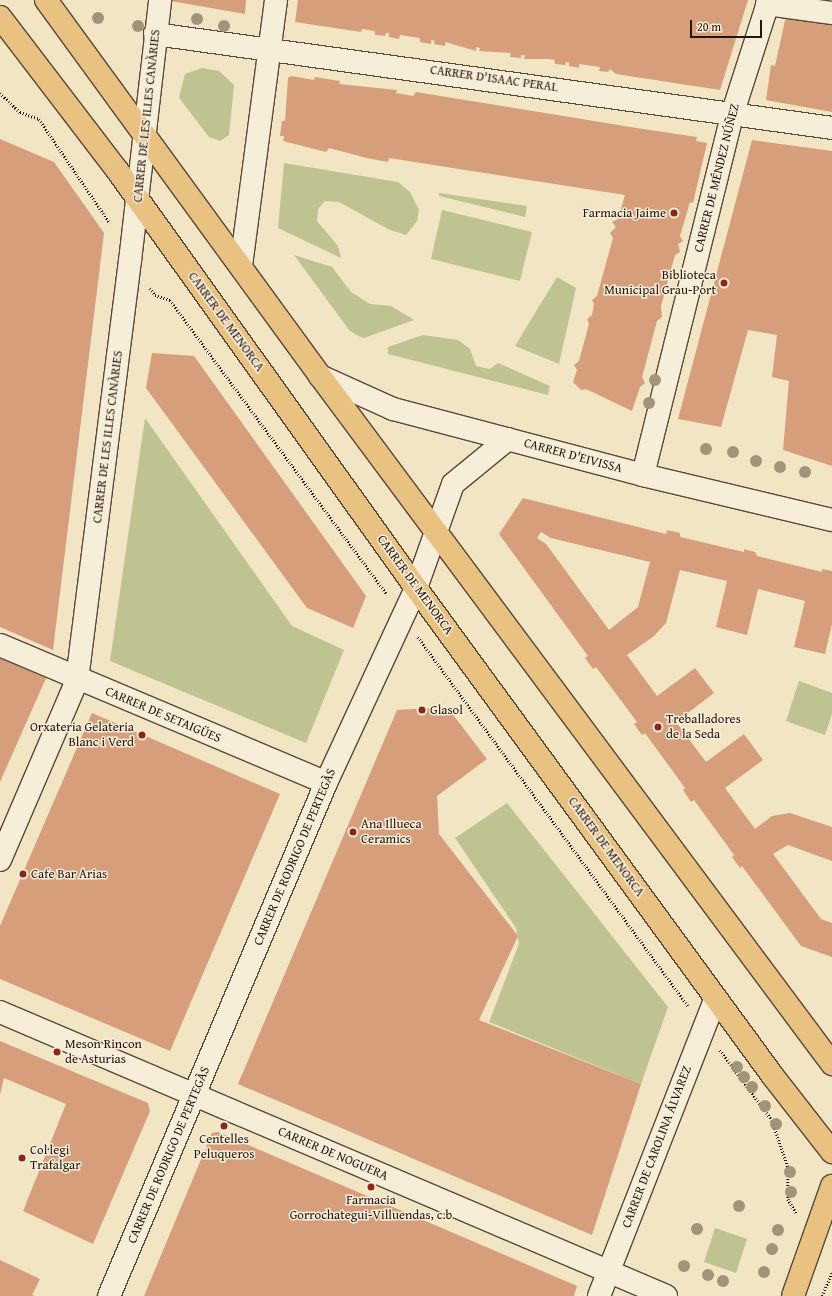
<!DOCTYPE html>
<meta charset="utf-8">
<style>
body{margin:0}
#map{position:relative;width:832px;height:1296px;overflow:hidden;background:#f2e5c4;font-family:"Gentium Book Plus",serif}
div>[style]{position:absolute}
.green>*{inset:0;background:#bfc391}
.building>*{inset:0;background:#d79e7c}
.path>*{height:2.5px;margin-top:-1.25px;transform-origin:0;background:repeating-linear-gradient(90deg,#26140d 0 1px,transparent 0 3px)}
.roads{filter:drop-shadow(1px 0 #59483b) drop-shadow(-1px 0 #59483b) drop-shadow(0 1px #59483b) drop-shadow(0 -1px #59483b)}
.minor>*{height:22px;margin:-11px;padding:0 11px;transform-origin:11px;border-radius:11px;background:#f7eed9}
.major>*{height:22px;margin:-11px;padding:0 11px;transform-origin:11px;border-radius:11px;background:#e9c282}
.trees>*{width:12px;height:12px;margin:-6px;border-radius:50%;background:#a09479}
.dots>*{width:11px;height:11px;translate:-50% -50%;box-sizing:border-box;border:2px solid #f7eed9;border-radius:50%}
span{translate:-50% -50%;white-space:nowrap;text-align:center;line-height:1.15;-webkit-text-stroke:3px #f7eed9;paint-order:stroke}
.street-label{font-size:13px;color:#26140d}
.poi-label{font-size:13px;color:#26140d}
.right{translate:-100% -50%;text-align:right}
.left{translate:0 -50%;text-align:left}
.scale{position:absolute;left:690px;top:20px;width:72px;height:18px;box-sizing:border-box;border:2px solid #26140d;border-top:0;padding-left:5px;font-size:12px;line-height:14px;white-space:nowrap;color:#26140d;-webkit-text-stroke:3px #f7eed9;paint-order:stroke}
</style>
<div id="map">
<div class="green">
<i style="clip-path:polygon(202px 68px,219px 71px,234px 85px,229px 135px,220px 141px,209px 137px,179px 98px,185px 74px)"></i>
<i style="clip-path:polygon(284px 163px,398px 182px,410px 192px,419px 210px,417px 221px,406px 235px,390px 230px,339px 202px,325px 201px,318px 209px,317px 221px,338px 246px,341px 258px,278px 228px)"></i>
<i style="clip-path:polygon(439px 193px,527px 206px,525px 217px,439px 196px)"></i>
<i style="clip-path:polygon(442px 210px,532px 232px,520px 281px,431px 259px)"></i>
<i style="clip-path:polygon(294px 255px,332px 267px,351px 292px,370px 304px,391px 306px,414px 320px,364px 338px,356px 335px,349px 330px)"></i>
<i style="clip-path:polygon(557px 277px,576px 288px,559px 364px,515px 346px)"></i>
<i style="clip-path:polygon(423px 335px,458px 340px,470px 349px,476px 366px,490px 369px,498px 363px,550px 386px,548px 395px,388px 354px,388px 347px)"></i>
<i style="clip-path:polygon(145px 418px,292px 626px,344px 650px,306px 743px,110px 661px)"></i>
<i style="clip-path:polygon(799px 681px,832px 693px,832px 714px,825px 735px,786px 721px)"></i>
<i style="clip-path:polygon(507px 803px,668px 1007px,641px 1084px,489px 1022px,519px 944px,516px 928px,455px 838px)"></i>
<i style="clip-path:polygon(715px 1228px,747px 1239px,736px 1273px,704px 1262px)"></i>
</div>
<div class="building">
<i style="clip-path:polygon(165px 0,246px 0,245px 14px)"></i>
<i style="clip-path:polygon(298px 0,748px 0,720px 90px,616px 74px,610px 69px,608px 72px,599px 71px,600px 67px,579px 64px,579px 68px,569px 66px,569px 62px,566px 62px,565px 65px,555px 64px,555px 60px,549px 59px,524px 59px,525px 55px,521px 55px,521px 58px,510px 57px,511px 53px,479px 51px,480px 48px,476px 47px,476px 51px,445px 42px,445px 46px,434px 44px,435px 41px,431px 40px,431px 44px,420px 42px,420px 38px,400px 35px,399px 39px,389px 37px,389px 33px,386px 33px,385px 36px,375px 35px,375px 31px,362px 29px,361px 32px,295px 22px)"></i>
<i style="clip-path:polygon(786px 16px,832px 19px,832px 112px,766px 100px,771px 65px,775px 66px)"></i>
<i style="clip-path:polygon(291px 76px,314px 80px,315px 77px,340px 81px,339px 84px,397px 90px,396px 93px,413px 96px,416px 92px,643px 129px,697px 137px,696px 141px,707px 143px,693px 203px,690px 202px,680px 236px,683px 241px,678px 244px,680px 252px,675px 255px,661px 306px,662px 317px,657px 321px,642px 377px,645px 383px,640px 387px,632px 411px,586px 389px,581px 390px,573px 382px,577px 370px,574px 365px,579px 361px,589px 324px,587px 319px,592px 315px,594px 304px,592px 300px,597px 296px,613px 238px,610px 233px,616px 227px,612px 222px,618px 219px,625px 195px,389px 158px,388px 162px,367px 158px,329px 148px,326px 152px,283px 141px,284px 136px,280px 136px,282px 121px,285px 121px,288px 78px)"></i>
<i style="clip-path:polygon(0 139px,54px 162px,104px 233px,53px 650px,0 627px)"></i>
<i style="clip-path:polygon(752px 140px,832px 151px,832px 466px,783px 450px,789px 381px,772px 377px,777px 335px,748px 330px,721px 427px,678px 419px)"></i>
<i style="clip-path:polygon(152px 353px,194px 356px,366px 596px,353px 628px,307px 608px,146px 388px)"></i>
<i style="clip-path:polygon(evenodd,523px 498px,666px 534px,667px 530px,676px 532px,680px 533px,680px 537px,744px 552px,744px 549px,755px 552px,757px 556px,822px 572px,822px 569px,832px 571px,832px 624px,825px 654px,794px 647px,805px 601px,758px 589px,747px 635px,716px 627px,727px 581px,680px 570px,666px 623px,654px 636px,627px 655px,657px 696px,695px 668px,714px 693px,676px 722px,706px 762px,744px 734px,763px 760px,725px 788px,755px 829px,772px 816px,790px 813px,832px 827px,832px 861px,788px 845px,773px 854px,821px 919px,832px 923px,832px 957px,801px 946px,742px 866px,740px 868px,732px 857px,734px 855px,694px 800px,691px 802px,683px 790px,685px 788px,645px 733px,642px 735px,634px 724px,637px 722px,596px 667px,593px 669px,585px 658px,588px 656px,499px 534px,523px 498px,541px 532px,551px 538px,650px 562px,638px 607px,609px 630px,546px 544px,537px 538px,541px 532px)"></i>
<i style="clip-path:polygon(0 658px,46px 678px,0 782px)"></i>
<i style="clip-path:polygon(447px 707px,487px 759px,437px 796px,439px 834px,518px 936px,479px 1020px,641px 1084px,592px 1235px,238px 1084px,397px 710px)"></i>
<i style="clip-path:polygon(92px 713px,280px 794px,170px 1051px,0 979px,0 926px)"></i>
<i style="clip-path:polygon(0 1041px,148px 1103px,150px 1111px,93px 1244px,23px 1211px,66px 1104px,4px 1078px,0 1095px)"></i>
<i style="clip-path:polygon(218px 1132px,577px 1286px,574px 1296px,144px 1296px,212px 1133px)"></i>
<i style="clip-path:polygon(0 1260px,40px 1279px,32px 1295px,35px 1296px,0 1296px)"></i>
</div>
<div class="path">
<i style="left:0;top:93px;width:28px;rotate:44deg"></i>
<i style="left:20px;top:112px;width:20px;rotate:20deg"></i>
<i style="left:39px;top:119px;width:126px;rotate:55.7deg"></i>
<i style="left:150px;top:288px;width:9px;rotate:54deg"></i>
<i style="left:155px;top:295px;width:16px;rotate:18deg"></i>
<i style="left:170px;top:300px;width:365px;rotate:53.6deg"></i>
<i style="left:418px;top:637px;width:457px;rotate:53.8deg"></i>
<i style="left:720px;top:1050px;width:87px;rotate:53.4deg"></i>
<i style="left:772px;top:1120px;width:50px;rotate:71.2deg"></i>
<i style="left:788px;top:1167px;width:32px;rotate:90deg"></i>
<i style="left:788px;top:1199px;width:17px;rotate:59deg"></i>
<i style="left:822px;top:1296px;width:26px;rotate:-67deg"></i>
</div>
<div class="roads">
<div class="minor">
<i style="left:767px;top:4px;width:66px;rotate:7.9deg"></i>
<i style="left:155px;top:34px;width:683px;rotate:7.9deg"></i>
<i style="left:241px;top:266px;width:268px;rotate:-82.5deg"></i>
<i style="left:320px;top:376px;width:80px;rotate:24.3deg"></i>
<i style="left:393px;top:409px;width:259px;rotate:14.8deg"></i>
<i style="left:643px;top:475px;width:194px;rotate:13.4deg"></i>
<i style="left:643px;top:475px;width:374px;rotate:-76.1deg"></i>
<i style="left:733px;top:112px;width:118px;rotate:-72.2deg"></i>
<i style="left:0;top:645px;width:354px;rotate:22.9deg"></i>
<i style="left:0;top:860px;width:196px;rotate:-66.8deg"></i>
<i style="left:77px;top:680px;width:422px;rotate:-82.8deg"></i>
<i style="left:130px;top:261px;width:263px;rotate:-83.4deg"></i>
<i style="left:0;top:1012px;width:724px;rotate:23.09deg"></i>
<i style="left:109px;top:1296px;width:557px;rotate:-67.07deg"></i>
<i style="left:326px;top:783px;width:215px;rotate:-65.2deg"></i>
<i style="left:416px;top:588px;width:110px;rotate:-70.4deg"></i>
<i style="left:453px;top:484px;width:71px;rotate:-39.3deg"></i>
<i style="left:599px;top:1296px;width:320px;rotate:-68.6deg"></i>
</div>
<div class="major">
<i style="left:46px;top:0;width:465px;rotate:53.9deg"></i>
<i style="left:320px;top:376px;width:858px;rotate:53.34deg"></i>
<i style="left:0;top:17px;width:193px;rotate:52.6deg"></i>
<i style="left:117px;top:170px;width:514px;rotate:54.42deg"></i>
<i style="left:416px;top:588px;width:603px;rotate:53.83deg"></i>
<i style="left:772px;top:1075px;width:98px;rotate:52.1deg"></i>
<i style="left:793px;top:1296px;width:117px;rotate:-70.5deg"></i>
</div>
</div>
<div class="trees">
<i style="left:98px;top:18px"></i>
<i style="left:197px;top:19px"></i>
<i style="left:138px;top:26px"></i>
<i style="left:224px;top:26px"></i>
<i style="left:655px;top:380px"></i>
<i style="left:649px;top:403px"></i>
<i style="left:706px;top:449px"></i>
<i style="left:733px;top:452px"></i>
<i style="left:756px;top:461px"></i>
<i style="left:780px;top:467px"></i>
<i style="left:805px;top:472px"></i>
<i style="left:737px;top:1067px"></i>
<i style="left:744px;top:1077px"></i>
<i style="left:752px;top:1087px"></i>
<i style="left:765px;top:1106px"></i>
<i style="left:776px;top:1124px"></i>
<i style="left:790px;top:1172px"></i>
<i style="left:791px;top:1192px"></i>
<i style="left:739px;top:1206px"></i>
<i style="left:697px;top:1229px"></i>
<i style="left:778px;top:1230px"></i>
<i style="left:772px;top:1249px"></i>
<i style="left:684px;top:1266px"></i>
<i style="left:764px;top:1272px"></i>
<i style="left:708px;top:1275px"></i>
<i style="left:723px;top:1281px"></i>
</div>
<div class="dots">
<i style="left:674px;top:213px;background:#8f2418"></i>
<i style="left:724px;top:283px;background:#8f2418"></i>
<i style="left:422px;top:710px;background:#8f2418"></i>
<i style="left:658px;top:727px;background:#8f2418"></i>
<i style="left:142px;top:735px;background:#8f2418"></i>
<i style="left:353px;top:832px;background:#8f2418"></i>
<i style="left:23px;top:874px;background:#8f2418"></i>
<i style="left:57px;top:1052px;background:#8f2418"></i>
<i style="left:224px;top:1126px;background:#8f2418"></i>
<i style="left:22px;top:1158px;background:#8f2418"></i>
<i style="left:371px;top:1187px;background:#8f2418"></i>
</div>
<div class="street-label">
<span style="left:494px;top:79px;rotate:8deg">CARRER D'ISAAC PERAL</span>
<span style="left:147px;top:116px;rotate:-84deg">CARRER DE LES ILLES CANÀRIES</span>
<span style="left:717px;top:178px;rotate:-76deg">CARRER DE MÉNDEZ NÚÑEZ</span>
<span style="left:226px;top:322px;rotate:54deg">CARRER DE MENORCA</span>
<span style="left:108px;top:437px;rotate:-83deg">CARRER DE LES ILLES CANÀRIES</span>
<span style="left:573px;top:456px;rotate:15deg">CARRER D'EIVISSA</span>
<span style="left:415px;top:585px;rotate:54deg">CARRER DE MENORCA</span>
<span style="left:163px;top:715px;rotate:23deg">CARRER DE SETAIGÜES</span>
<span style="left:606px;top:847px;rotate:54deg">CARRER DE MENORCA</span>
<span style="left:295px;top:857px;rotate:-67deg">CARRER DE RODRIGO DE PERTEGÀS</span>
<span style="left:657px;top:1147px;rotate:-69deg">CARRER DE CAROLINA ÁLVAREZ</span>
<span style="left:333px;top:1154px;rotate:23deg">CARRER DE NOGUERA</span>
<span style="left:169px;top:1155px;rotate:-67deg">CARRER DE RODRIGO DE PERTEGÀS</span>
</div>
<div class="poi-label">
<span class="right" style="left:666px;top:213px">Farmacia Jaime</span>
<span class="right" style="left:716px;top:283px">Biblioteca<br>Municipal Grau-Port</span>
<span class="left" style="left:430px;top:710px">Glasol</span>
<span class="left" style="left:666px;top:727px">Treballadores<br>de la Seda</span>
<span class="right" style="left:134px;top:735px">Orxateria Gelateria<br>Blanc i Verd</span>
<span class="left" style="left:361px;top:832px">Ana Illueca<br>Ceramics</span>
<span class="left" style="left:31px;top:874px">Cafe Bar Arias</span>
<span class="left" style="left:65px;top:1052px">Meson Rincon<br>de Asturias</span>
<span style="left:224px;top:1147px">Centelles<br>Peluqueros</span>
<span class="left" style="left:30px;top:1158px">Col·legi<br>Trafalgar</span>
<span style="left:371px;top:1208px">Farmacia<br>Gorrochategui-Villuendas, c.b</span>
</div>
<div class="scale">20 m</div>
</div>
